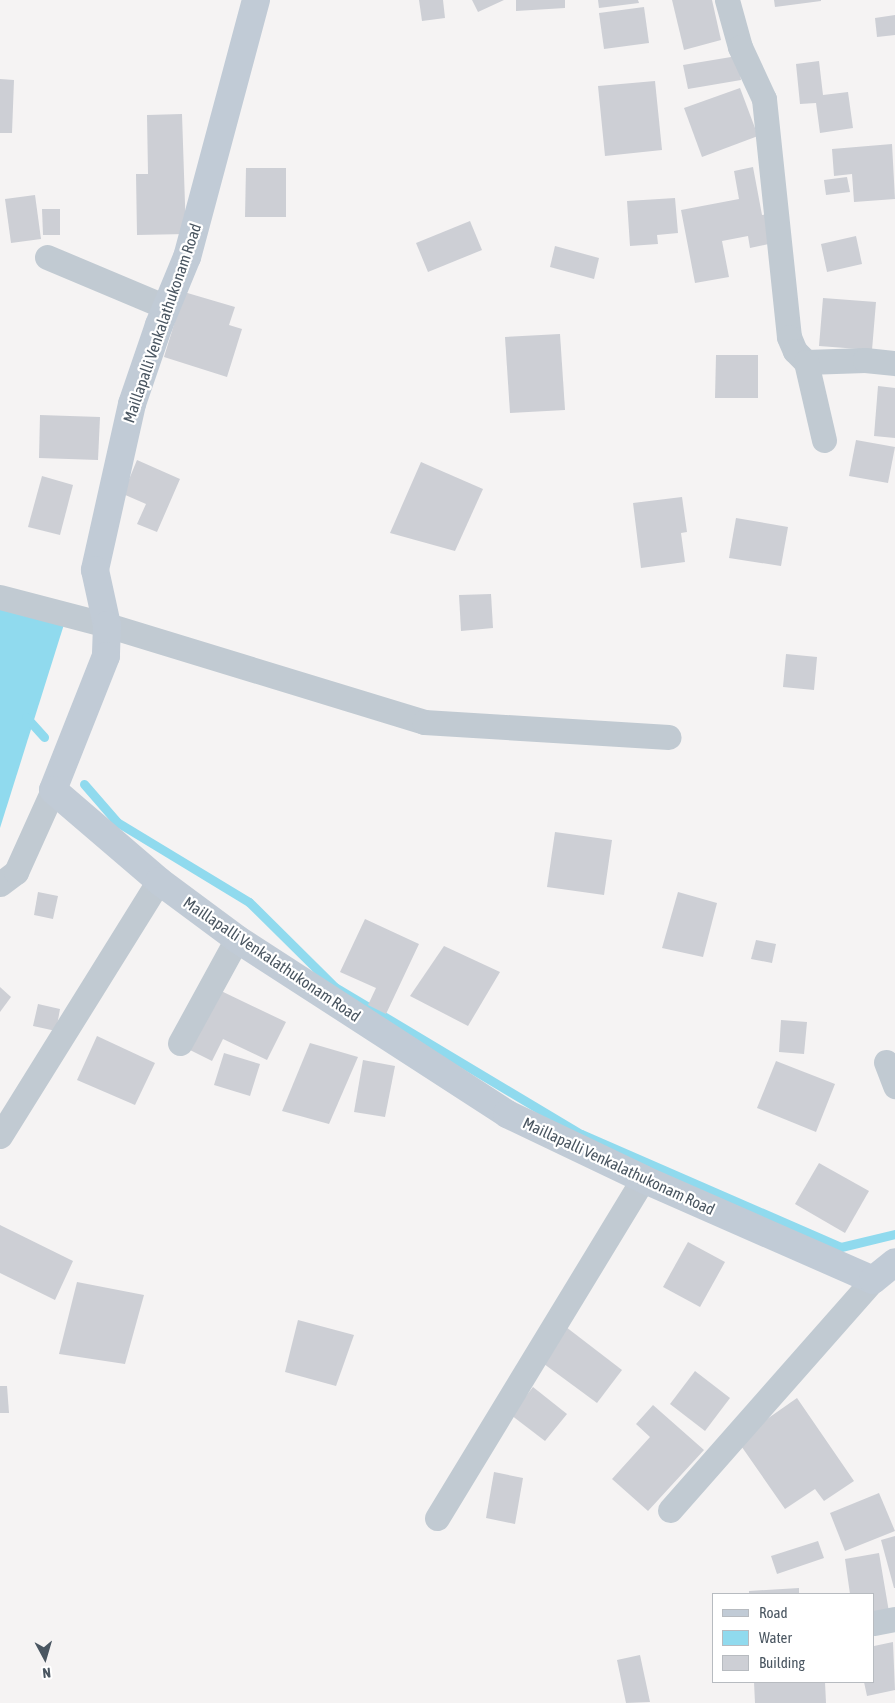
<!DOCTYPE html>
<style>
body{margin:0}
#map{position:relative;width:895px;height:1703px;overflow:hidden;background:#f5f3f3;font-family:"Asap Condensed",sans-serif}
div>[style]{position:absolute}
.water>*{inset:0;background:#90daee}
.stream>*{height:9px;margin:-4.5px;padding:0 4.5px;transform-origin:4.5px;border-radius:4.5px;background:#90daee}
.building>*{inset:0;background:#cdcfd5}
.street>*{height:25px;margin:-12.5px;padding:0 12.5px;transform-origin:12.5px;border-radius:12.5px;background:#c1cad2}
.secondary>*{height:28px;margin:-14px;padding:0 14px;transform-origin:14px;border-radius:14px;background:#c1cbd6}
span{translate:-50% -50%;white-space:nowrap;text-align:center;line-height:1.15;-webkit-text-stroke:4.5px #fff;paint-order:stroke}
.street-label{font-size:16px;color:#4a5661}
.legend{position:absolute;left:712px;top:1593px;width:162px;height:90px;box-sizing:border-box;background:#fff;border:1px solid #b7bbc0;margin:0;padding:6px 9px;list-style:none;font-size:15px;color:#4a5661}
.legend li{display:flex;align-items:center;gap:10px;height:25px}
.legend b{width:25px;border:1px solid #b7bbc0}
.north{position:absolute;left:20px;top:1633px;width:50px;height:50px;-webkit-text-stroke:4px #fff;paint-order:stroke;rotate:174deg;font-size:14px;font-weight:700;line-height:20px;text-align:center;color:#4a5661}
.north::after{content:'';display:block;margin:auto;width:18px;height:22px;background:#4a5661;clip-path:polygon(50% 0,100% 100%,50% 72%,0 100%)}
</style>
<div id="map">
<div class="water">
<i style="clip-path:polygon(0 604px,66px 618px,0 828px)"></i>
</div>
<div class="stream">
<i style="left:26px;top:717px;width:27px;rotate:48deg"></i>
<i style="left:84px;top:784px;width:50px;rotate:49deg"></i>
<i style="left:117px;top:822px;width:154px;rotate:31.2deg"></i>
<i style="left:249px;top:902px;width:121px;rotate:44.7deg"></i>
<i style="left:335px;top:987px;width:287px;rotate:30.9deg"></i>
<i style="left:581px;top:1134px;width:283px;rotate:23.5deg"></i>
<i style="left:841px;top:1247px;width:56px;rotate:-13.5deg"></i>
</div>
<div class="building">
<i style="clip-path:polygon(419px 0,443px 0,445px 18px,422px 21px)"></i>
<i style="clip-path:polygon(472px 0,504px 0,478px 12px)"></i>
<i style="clip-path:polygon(516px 0,565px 0,565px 8px,516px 11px)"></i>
<i style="clip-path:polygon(598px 0,638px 0,639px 3px,599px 8px)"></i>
<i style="clip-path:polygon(672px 0,712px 0,721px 40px,684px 50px)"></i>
<i style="clip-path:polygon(774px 0,821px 0,821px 1px,775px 7px)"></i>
<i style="clip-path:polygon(644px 7px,649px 43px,604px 49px,599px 13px)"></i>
<i style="clip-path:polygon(895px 15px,895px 35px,877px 37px,875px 18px)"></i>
<i style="clip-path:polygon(737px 56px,741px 80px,688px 89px,683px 65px)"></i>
<i style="clip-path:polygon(819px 61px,823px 95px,848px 92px,853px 128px,820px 133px,816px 103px,800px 104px,796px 64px)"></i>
<i style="clip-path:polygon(0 79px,14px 80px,12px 133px,0 133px)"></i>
<i style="clip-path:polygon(655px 81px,662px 150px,605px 156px,598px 86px)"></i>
<i style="clip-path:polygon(740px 88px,758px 136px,702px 157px,684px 108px)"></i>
<i style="clip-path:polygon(182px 114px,186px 234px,137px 235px,136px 174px,148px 174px,147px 115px)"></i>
<i style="clip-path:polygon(892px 144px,895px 199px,854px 202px,852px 174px,834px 176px,832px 149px)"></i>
<i style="clip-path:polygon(753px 167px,762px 215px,768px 214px,773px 243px,750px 248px,748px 236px,722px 241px,729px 277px,695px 283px,681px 210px,739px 199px,734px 171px)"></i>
<i style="clip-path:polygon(246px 168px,286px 168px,286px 217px,245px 217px)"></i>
<i style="clip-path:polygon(847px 177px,850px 192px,826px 195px,824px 180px)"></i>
<i style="clip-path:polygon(35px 195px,41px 239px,11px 243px,5px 199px)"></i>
<i style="clip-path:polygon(675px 198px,678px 233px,657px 235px,658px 244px,630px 246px,627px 201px)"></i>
<i style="clip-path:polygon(42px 209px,60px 209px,60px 235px,43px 235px)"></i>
<i style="clip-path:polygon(470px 221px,482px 250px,428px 272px,416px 243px)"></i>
<i style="clip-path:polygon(856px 236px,862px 264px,827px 272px,821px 244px)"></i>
<i style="clip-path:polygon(555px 246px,599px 258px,594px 279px,550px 267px)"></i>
<i style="clip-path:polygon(184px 292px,235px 307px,229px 325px,242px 329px,227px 377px,164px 357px)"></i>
<i style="clip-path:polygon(823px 298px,876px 302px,872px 350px,819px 346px)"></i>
<i style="clip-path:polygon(560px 334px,565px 410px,510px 413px,505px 337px)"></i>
<i style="clip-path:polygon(716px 355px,758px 355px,758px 398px,715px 398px)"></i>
<i style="clip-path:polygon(878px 386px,895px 388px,895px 438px,874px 436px)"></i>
<i style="clip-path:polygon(40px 415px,100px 417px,98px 460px,39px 458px)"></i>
<i style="clip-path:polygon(856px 440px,895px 447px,888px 483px,849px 476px)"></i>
<i style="clip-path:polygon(137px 460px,180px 479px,157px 532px,137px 524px,146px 504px,123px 494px)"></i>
<i style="clip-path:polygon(421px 462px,483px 489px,455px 551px,390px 533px)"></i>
<i style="clip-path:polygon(42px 476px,73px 485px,60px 535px,28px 527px)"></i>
<i style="clip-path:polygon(682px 497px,687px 532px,681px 533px,685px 562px,641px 568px,633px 503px)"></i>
<i style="clip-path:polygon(736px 518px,788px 527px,781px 566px,729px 558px)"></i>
<i style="clip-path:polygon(491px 594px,493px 628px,461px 631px,459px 595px)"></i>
<i style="clip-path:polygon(786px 654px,817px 657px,814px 690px,783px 687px)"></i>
<i style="clip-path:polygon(555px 832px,612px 840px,604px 895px,547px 887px)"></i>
<i style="clip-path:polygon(38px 892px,58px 896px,53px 919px,34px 915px)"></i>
<i style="clip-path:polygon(678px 892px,717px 903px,703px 957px,662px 948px)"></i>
<i style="clip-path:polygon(365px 919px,419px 944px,386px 1014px,368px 1005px,376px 988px,340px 972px)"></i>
<i style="clip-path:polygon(756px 940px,776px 944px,772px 963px,751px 959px)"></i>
<i style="clip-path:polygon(444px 946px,500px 972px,468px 1026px,410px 996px)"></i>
<i style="clip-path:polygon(0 987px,11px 997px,0 1012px)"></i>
<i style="clip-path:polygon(217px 989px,286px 1022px,267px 1060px,223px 1039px,212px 1061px,190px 1050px)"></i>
<i style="clip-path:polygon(38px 1004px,60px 1009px,56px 1031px,33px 1026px)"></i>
<i style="clip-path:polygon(781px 1020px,807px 1022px,804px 1054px,779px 1052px)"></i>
<i style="clip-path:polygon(97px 1036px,155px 1063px,135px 1105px,77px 1080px)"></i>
<i style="clip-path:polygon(310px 1043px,358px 1057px,329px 1124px,282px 1111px)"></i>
<i style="clip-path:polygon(224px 1053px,260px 1064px,250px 1096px,214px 1085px)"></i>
<i style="clip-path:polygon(363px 1060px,395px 1066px,385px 1117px,354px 1112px)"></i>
<i style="clip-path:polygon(776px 1061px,835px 1084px,816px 1132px,757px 1108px)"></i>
<i style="clip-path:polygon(819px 1163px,869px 1191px,845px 1233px,795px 1204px)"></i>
<i style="clip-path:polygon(0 1225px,73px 1261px,55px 1300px,0 1273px)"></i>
<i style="clip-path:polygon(688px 1242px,725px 1262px,700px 1307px,663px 1287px)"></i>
<i style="clip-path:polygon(77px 1282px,144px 1295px,125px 1364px,59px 1354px)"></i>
<i style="clip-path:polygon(298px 1320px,354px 1335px,336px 1386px,285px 1372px)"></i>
<i style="clip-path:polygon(566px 1327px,622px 1370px,597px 1403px,540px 1361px)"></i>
<i style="clip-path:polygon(695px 1371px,730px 1398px,705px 1431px,670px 1404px)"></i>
<i style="clip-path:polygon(0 1386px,7px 1386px,9px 1413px,0 1413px)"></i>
<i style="clip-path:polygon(533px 1387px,567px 1414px,545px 1441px,511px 1415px)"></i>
<i style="clip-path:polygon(797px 1398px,854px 1481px,824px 1501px,815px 1489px,785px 1509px,737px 1440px)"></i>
<i style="clip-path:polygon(653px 1405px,704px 1450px,648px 1511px,612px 1479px,650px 1437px,636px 1424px)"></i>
<i style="clip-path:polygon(494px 1472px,523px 1478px,515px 1524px,486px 1518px)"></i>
<i style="clip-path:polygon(879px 1493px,895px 1531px,845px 1551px,830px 1513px)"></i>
<i style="clip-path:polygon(895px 1536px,895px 1588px,894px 1588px,881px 1540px)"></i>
<i style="clip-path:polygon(818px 1541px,824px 1558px,777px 1574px,771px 1556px)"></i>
<i style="clip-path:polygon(879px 1553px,889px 1612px,874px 1614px,874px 1594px,850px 1594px,845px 1559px)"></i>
<i style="clip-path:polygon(799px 1588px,799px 1594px,749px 1594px,749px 1591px)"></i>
<i style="clip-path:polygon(893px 1642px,895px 1690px,867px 1696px,864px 1682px,874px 1682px,874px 1646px)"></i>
<i style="clip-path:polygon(640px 1655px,650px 1702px,626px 1703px,617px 1660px)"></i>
<i style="clip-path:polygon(754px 1682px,825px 1682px,826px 1703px,755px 1703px)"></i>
</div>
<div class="street">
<i style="left:727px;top:0;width:49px;rotate:74.5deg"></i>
<i style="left:740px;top:47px;width:57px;rotate:65.2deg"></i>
<i style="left:764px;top:99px;width:239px;rotate:84deg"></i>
<i style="left:789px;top:337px;width:15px;rotate:67deg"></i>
<i style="left:795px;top:351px;width:16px;rotate:45deg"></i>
<i style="left:806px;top:362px;width:59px;rotate:-1.9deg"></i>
<i style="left:865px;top:360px;width:30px;rotate:6deg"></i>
<i style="left:47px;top:257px;width:129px;rotate:22.8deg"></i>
<i style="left:806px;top:362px;width:80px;rotate:77deg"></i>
<i style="left:0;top:597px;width:111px;rotate:14.7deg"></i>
<i style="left:107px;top:625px;width:332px;rotate:17deg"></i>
<i style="left:424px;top:722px;width:245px;rotate:3.5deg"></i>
<i style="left:0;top:884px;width:20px;rotate:-37deg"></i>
<i style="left:16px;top:872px;width:90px;rotate:-65.7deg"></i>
<i style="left:180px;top:1043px;width:119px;rotate:-61.3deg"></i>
<i style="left:886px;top:1062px;width:26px;rotate:69deg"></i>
<i style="left:0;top:1136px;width:301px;rotate:-58.1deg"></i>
<i style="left:670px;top:1510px;width:307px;rotate:-48.6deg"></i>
<i style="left:437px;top:1518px;width:397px;rotate:-58.7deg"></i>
<i style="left:874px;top:1623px;width:21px;rotate:-11deg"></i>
</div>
<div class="secondary">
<i style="left:256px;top:0;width:266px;rotate:105deg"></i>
<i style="left:187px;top:257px;width:74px;rotate:112.4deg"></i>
<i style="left:159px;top:325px;width:83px;rotate:108.9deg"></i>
<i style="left:132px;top:404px;width:170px;rotate:102.6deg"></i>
<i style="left:95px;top:570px;width:56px;rotate:77.7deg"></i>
<i style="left:107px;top:625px;width:31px;rotate:92deg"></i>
<i style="left:106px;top:656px;width:144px;rotate:111.6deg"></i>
<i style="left:53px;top:790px;width:140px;rotate:40.6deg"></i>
<i style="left:159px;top:881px;width:97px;rotate:36.6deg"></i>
<i style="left:237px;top:939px;width:322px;rotate:32.9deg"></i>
<i style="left:507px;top:1114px;width:151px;rotate:25.5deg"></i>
<i style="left:643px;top:1179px;width:251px;rotate:23.7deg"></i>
<i style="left:873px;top:1280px;width:28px;rotate:-39deg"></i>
</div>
<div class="street-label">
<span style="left:162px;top:323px;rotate:-71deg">Maillapalli Venkalathukonam Road</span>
<span style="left:272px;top:959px;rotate:34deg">Maillapalli Venkalathukonam Road</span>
<span style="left:619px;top:1166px;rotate:25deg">Maillapalli Venkalathukonam Road</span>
</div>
<ul class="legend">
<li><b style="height:6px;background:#c1cbd6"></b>Road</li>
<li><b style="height:14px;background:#90daee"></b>Water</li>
<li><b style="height:14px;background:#cdcfd5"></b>Building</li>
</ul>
<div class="north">N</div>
</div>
